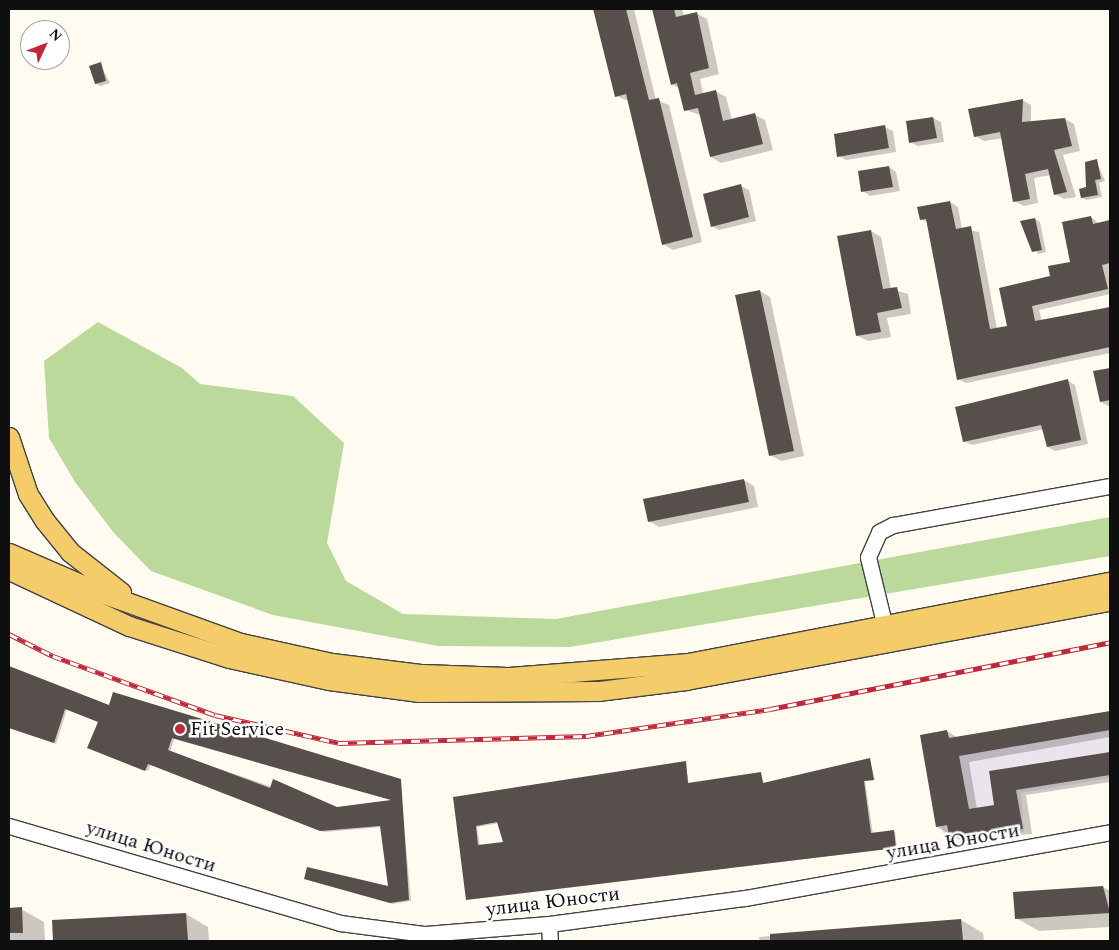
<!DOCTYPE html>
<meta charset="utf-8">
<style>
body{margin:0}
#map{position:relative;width:1119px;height:950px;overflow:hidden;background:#fffbf1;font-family:Spectral,serif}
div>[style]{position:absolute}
.industrial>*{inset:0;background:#ebe4ed}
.forest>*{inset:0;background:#bad99a}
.shadow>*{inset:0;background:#0003}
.building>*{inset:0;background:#574f4b}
.roads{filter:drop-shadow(1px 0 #424242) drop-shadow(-1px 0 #424242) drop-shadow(0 1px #424242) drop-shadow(0 -1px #424242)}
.minor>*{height:15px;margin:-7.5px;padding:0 7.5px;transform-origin:7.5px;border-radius:7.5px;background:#fff}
.major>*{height:19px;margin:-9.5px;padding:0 9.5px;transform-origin:9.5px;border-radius:9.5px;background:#f5cc6a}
.rail>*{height:5px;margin-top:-2.5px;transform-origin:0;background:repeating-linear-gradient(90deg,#fff 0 9px,#bd2938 0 18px);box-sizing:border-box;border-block:1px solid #bd2938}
.dots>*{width:14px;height:14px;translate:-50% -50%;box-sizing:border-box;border:2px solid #fff;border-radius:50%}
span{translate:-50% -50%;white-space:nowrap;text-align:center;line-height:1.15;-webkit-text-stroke:5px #fff;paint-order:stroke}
.poi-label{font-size:20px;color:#0f0f0f}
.left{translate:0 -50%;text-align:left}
.street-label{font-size:20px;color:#0f0f0f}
.frame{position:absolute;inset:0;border:10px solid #0f0f0f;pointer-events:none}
.north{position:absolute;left:20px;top:20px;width:50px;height:50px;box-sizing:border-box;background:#fff;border:1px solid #9f9f9f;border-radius:50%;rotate:47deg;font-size:14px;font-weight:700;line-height:20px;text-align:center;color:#0f0f0f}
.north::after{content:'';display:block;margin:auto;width:18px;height:22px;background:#bd2938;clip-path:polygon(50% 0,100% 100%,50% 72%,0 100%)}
</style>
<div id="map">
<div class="industrial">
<i style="clip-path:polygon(1110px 715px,1110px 778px,1021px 793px,1024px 832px,944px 840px,926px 744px,948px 751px)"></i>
</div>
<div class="forest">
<i style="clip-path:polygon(98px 322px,182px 368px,200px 384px,293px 396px,344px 443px,327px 543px,346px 581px,403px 614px,556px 619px,1110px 517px,1110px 556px,570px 647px,438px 646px,273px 615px,151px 571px,114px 533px,75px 482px,49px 438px,44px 361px)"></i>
</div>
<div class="shadow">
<i style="clip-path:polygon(594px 9px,634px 9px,656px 100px,669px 105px,702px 242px,673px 250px,663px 244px,629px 101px,616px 96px)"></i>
<i style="clip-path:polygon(653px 9px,682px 9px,684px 16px,696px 13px,707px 19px,719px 74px,700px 79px,703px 94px,715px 91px,726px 97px,732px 120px,755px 115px,765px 120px,773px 150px,721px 163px,711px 157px,701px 115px,685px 110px,680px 89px,672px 84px)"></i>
<i style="clip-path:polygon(100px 64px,110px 83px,101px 86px,96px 84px)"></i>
<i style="clip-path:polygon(1022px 100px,1031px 105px,1031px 123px,1065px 119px,1074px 124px,1080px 151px,1063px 155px,1076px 197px,1064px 199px,1055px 194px,1051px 175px,1034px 178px,1038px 203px,1024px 206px,1014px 201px,1003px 138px,984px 141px,975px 136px)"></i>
<i style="clip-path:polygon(933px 118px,941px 122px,944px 142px,918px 146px,910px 142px)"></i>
<i style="clip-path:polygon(885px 127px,893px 131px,896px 152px,846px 160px,839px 156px)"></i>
<i style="clip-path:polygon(1096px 160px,1105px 181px,1099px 183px,1102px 197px,1087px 200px,1082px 198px)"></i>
<i style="clip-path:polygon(889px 167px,896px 172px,900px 191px,870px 196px,863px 191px)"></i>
<i style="clip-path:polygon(741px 186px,749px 190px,756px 221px,719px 230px,712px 226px)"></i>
<i style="clip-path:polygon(950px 202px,958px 207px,962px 229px,979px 232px,997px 329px,1009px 327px,1052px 277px,1072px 262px,1091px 217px,1099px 224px,1110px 221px,1110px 294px,1039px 310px,1042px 321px,1110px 308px,1110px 353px,966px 383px,958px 379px,928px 223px,921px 219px)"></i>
<i style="clip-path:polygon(1035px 219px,1040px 222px,1046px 252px,1038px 254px,1021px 222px)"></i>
<i style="clip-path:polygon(871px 231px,881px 237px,891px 289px,908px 294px,911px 314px,887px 318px,891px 337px,868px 341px,858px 336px)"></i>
<i style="clip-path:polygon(760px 291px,770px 297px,804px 456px,781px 461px,770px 455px)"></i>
<i style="clip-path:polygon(1110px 369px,1110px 407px,1101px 402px,1095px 372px)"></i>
<i style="clip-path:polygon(1068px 381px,1075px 385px,1088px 444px,1055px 451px,1048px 447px,1044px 429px,972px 445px,964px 441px)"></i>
<i style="clip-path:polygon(744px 480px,754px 486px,758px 507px,659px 527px,649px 521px)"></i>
<i style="clip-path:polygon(evenodd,9px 670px,109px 707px,400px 780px,411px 901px,393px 904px,308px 880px,389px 888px,381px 827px,324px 832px,151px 764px,148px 771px,91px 749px,99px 722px,67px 709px,56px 744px,9px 728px,9px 670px,174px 739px,395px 801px,337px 809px,170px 752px,174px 739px)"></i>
<i style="clip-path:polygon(1110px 712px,1110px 737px,969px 762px,977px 809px,996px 806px,991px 772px,1110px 753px,1110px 782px,1026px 795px,1032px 834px,960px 840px,937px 827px,947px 731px,958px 738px)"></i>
<i style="clip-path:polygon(evenodd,870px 760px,875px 780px,865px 781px,873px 834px,895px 832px,897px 848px,467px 899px,454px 798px,685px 763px,689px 784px,760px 773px,764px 784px,870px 760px,499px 823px,505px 843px,480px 847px,477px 827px,499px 823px)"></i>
<i style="clip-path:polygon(1103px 887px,1110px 891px,1110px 927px,1039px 931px,1016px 918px)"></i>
<i style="clip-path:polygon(9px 909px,21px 909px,44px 922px,45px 941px,9px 941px)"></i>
<i style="clip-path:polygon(186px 914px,208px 927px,209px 941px,54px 941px,53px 922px)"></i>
<i style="clip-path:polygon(961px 920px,983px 933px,984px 941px,760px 941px,759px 937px)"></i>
</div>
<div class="building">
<i style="clip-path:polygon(593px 9px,626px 9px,649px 100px,659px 98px,693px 237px,662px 245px,626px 94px,615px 97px)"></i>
<i style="clip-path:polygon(652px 9px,674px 9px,676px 17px,697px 12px,709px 68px,690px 73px,695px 95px,716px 90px,723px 121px,755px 113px,763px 144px,710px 157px,698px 108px,684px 111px,677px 83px,671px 85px)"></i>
<i style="clip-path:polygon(101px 62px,106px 81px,95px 84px,89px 66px)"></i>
<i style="clip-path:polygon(1023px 99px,1022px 122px,1065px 118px,1072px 146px,1054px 150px,1067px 192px,1054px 195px,1048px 169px,1025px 174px,1030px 199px,1013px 202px,1000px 132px,974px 137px,968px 109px)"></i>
<i style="clip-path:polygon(933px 117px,937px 138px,909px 143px,906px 121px)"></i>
<i style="clip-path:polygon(885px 125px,889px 148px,837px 157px,834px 134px)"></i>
<i style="clip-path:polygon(1097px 159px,1101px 179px,1095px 180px,1098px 195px,1081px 198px,1079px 189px,1086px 187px,1085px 162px)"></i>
<i style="clip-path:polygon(889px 166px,893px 187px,861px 192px,858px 171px)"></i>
<i style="clip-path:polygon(741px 184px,749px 217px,711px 227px,703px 194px)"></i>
<i style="clip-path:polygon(950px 201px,956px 229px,971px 226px,990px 329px,1007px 326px,999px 288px,1050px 276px,1048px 266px,1070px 262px,1062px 222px,1091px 216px,1093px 224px,1110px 220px,1110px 263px,1102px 265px,1108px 289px,1032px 306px,1035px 321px,1110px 307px,1110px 347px,957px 380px,926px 219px,920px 220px,917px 207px)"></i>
<i style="clip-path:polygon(1035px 218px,1042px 250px,1032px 252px,1020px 221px)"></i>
<i style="clip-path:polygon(871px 230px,883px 289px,897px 287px,902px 308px,877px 313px,881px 332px,856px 336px,837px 236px)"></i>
<i style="clip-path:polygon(760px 290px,794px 451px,769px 456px,735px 295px)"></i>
<i style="clip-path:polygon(1110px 368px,1110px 400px,1100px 402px,1093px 371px)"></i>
<i style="clip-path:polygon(1068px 379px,1081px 440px,1047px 447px,1041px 425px,963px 442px,955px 407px)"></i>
<i style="clip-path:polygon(744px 479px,749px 502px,648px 522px,643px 499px)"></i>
<i style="clip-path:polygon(evenodd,9px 666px,109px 705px,113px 692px,401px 779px,409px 900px,390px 903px,304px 879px,307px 867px,388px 886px,380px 826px,320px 831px,148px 764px,145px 771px,87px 748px,98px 722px,65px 709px,54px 743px,9px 728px,9px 666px,172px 738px,280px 769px,391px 800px,337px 807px,273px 779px,270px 788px,168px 750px,172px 738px)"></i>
<i style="clip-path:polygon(1110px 711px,1110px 730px,959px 756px,969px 809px,994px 805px,989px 771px,1110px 752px,1110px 775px,1016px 790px,1023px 829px,949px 835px,947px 825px,936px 827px,920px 735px,947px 730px,949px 738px)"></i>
<i style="clip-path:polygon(evenodd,870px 758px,874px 780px,864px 781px,871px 833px,894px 830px,896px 848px,466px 900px,453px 797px,686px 761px,688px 783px,761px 772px,763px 783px,870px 758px,497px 822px,503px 842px,478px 845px,476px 826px,497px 822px)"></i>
<i style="clip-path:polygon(1103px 886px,1110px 913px,1015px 919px,1013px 892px)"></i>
<i style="clip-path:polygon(22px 907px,23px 933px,9px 933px,9px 908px)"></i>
<i style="clip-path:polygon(186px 913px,188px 941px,53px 941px,52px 920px)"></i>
<i style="clip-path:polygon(961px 919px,963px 940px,770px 941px,770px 934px)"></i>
</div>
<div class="roads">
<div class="minor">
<i style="left:885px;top:627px;width:72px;rotate:-103.7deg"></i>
<i style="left:868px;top:557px;width:27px;rotate:-66deg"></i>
<i style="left:879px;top:532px;width:16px;rotate:-27deg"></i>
<i style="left:893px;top:525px;width:220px;rotate:-10.2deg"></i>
<i style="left:9px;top:826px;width:345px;rotate:16.3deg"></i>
<i style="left:340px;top:923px;width:86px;rotate:7.4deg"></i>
<i style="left:425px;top:934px;width:124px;rotate:-4.6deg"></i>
<i style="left:549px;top:924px;width:198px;rotate:-7.6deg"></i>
<i style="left:745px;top:898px;width:371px;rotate:-10.2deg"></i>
<i style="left:549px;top:924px;width:17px;rotate:87deg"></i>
</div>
<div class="major">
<i style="left:9px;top:437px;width:60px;rotate:71.6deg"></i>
<i style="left:28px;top:494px;width:32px;rotate:58deg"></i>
<i style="left:45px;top:521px;width:40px;rotate:51deg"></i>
<i style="left:70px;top:552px;width:65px;rotate:38.1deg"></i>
<i style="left:9px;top:553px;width:98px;rotate:23.4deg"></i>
<i style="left:99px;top:592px;width:151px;rotate:19.8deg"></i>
<i style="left:241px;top:643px;width:93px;rotate:12.4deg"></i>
<i style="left:332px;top:663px;width:91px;rotate:7deg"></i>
<i style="left:422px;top:674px;width:87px;rotate:2deg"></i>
<i style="left:509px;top:677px;width:180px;rotate:-4.5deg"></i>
<i style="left:688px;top:663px;width:430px;rotate:-10.9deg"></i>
<i style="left:9px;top:570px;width:132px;rotate:25deg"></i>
<i style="left:129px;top:626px;width:105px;rotate:17.7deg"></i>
<i style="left:229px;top:658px;width:102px;rotate:12.4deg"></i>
<i style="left:329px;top:680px;width:91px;rotate:7.6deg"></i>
<i style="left:419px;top:692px;width:180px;rotate:-0.3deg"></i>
<i style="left:599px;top:691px;width:88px;rotate:-7.2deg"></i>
<i style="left:686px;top:680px;width:431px;rotate:-10.6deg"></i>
</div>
</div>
<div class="rail">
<i style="left:9px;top:634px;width:49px;rotate:26.6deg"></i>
<i style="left:53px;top:656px;width:172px;rotate:20deg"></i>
<i style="left:215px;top:715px;width:127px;rotate:12.7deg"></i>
<i style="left:339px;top:743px;width:247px;rotate:-1.6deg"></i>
<i style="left:586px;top:736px;width:186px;rotate:-8.3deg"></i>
<i style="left:770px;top:709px;width:347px;rotate:-11.1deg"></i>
</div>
<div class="dots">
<i style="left:180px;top:729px;background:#bd2938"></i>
</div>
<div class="poi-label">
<span class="left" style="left:190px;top:729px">Fit Service</span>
</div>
<div class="street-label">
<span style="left:953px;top:842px;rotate:-10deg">улица Юности</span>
<span style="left:151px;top:847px;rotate:17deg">улица Юности</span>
<span style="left:553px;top:902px;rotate:-7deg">улица Юности</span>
</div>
<div class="frame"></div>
<div class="north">N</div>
</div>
